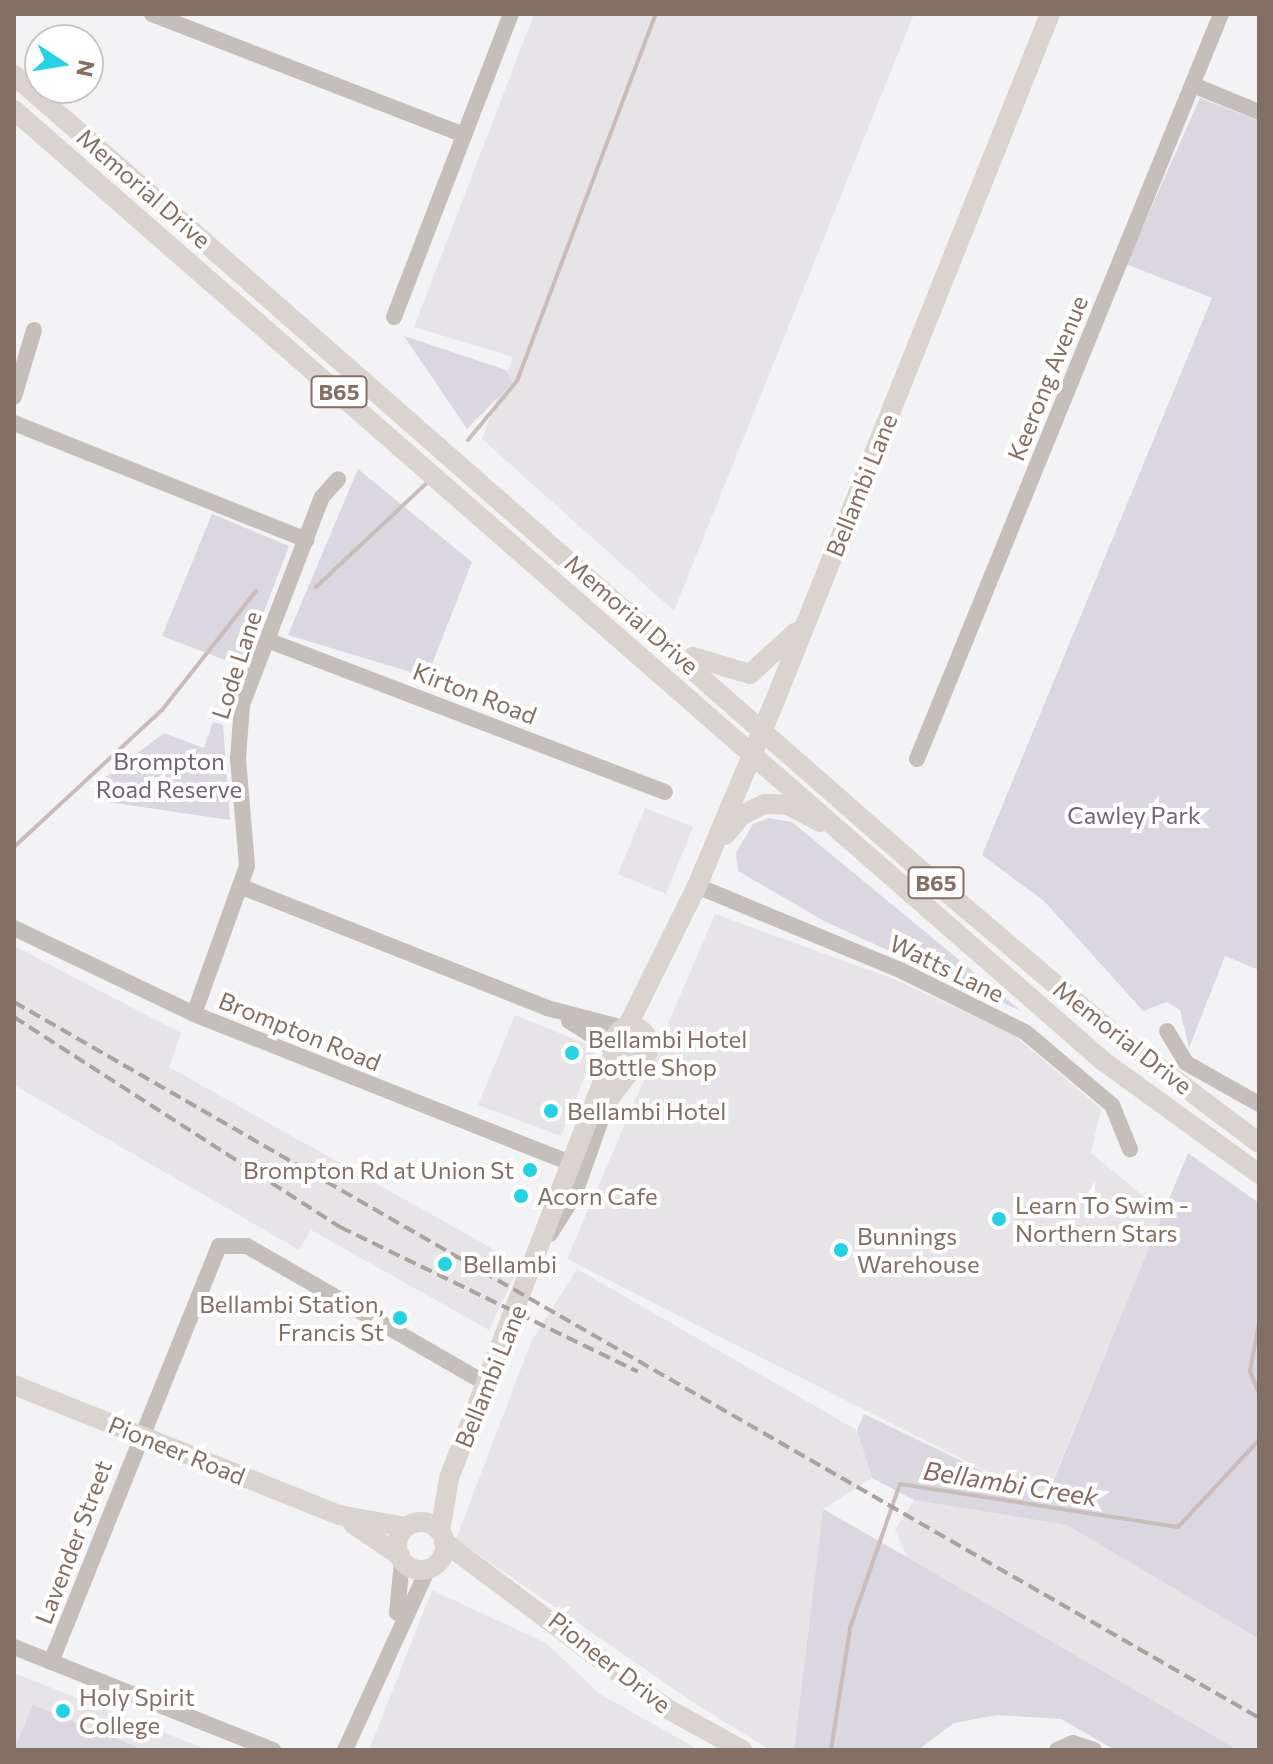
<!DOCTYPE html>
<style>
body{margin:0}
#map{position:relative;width:1273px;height:1764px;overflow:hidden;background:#f3f3f6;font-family:Commissioner,sans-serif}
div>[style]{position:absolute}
.built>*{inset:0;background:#e6e4e7}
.green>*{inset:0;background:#dad7e0}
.stream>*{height:4px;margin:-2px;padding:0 2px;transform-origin:2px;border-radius:2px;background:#cabcbb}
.minor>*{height:16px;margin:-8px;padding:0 8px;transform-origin:8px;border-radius:8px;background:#c5bfbc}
.major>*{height:20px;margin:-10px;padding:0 10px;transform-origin:10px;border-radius:10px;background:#dad4d1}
.major>.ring{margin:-10px;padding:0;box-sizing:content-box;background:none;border:20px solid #dad4d1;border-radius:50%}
.rail>*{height:4px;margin-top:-2px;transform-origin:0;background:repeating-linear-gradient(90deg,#aba29e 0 12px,transparent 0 18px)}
.dots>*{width:22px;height:22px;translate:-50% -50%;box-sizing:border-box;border:4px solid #fff;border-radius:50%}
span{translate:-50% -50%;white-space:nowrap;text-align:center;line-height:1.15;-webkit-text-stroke:8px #fff;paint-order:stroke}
.shield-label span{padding:2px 6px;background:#fff;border:2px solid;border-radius:6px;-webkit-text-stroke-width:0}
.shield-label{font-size:22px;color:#846f65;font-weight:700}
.street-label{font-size:24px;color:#846f65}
.park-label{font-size:24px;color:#73647b}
.poi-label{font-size:24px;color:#846f65}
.left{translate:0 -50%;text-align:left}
.right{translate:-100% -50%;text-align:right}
.water-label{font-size:26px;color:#876a66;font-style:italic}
.frame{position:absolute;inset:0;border:16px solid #846f65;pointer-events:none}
.north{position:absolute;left:24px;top:24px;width:80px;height:80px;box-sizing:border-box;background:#fff;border:2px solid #cec5c1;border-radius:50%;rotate:102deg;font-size:22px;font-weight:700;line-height:32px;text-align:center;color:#846f65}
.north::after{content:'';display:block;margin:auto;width:28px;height:36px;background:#26d1e3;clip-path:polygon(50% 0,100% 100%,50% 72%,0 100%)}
</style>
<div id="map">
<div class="built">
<i style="clip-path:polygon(534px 14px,914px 14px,674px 611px,482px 439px,513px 357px,414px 327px)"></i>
<i style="clip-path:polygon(645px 808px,693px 827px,666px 894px,618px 874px)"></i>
<i style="clip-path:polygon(715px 914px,899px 981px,1014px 1035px,1101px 1109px,1091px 1153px,1164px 1213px,1044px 1501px,567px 1259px)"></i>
<i style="clip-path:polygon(14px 946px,181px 1033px,169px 1067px,520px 1264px,489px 1330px,311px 1230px,299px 1250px,14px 1085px)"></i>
<i style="clip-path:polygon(515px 1015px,596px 1048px,561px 1136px,478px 1105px)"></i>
<i style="clip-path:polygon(577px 1269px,857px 1430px,872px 1478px,823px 1509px,794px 1750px,770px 1750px,694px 1703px,456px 1539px,531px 1342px)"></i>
<i style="clip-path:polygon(914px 1500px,1067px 1525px,1259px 1639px,1259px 1750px,1238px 1750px,907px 1557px,895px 1530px)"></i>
<i style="clip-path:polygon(432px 1590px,546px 1643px,600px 1694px,699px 1750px,369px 1750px)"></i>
<i style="clip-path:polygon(14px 1673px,208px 1750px,14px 1750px)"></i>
</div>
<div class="green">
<i style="clip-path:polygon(1200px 98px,1259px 121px,1259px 970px,1225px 956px,1189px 1048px,1180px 1010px,1167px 1002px,1143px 1011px,1044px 901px,982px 855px,1212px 298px,1126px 264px)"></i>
<i style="clip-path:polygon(404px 336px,506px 370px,512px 383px,467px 429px)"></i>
<i style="clip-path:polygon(358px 469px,472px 562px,427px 677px,288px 635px)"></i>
<i style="clip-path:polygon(212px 514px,289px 546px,243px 667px,162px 636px)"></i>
<i style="clip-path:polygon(213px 722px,223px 725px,230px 820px,108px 802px,99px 794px,98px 783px,164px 733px,204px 748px)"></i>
<i style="clip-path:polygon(769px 818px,792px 822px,1021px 1011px,824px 921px,738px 871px,736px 853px,753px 824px)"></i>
<i style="clip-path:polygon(1188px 1153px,1259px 1203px,1259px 1639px,1067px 1525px,914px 1500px,872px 1478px,857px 1430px,864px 1414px,1045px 1501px)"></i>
<i style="clip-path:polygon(823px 1509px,907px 1557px,1238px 1750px,1115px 1750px,1061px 1719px,997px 1715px,954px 1723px,918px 1750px,794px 1750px)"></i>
<i style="clip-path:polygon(33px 1705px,144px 1750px,14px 1750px)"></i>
</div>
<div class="stream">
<i style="left:468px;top:440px;width:77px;rotate:-50.3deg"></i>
<i style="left:517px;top:381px;width:392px;rotate:-69.3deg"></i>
<i style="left:316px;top:587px;width:155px;rotate:-43.2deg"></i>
<i style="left:14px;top:847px;width:202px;rotate:-42.8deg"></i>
<i style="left:162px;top:710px;width:152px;rotate:-51.7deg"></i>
<i style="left:1259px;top:1323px;width:49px;rotate:100.6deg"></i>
<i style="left:1250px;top:1371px;width:24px;rotate:68deg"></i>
<i style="left:831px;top:1750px;width:123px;rotate:-81.1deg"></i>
<i style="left:850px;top:1628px;width:152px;rotate:-70.9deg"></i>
<i style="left:900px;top:1484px;width:281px;rotate:8.8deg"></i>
<i style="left:1178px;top:1527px;width:119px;rotate:-47deg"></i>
</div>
<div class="minor">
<i style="left:152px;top:14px;width:335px;rotate:21.2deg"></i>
<i style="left:1193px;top:85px;width:71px;rotate:22.2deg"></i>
<i style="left:394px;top:317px;width:325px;rotate:-68.9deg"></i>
<i style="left:14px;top:397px;width:70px;rotate:-73.4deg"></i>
<i style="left:14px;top:423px;width:315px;rotate:21.8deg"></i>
<i style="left:267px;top:640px;width:426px;rotate:20.9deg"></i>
<i style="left:917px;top:759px;width:805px;rotate:-67.8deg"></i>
<i style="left:697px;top:886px;width:222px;rotate:22.5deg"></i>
<i style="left:902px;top:971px;width:137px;rotate:26.4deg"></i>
<i style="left:1025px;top:1032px;width:114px;rotate:40deg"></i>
<i style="left:1112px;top:1105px;width:48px;rotate:67.8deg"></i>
<i style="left:242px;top:887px;width:328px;rotate:21.6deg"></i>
<i style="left:547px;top:1008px;width:80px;rotate:14.6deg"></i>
<i style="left:14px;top:928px;width:199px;rotate:25.5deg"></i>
<i style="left:194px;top:1014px;width:410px;rotate:21.6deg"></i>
<i style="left:194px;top:1014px;width:157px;rotate:-70.3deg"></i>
<i style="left:247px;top:866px;width:107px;rotate:-94.8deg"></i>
<i style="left:238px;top:759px;width:54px;rotate:-85.8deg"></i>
<i style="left:242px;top:705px;width:223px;rotate:-69deg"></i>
<i style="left:322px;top:497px;width:24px;rotate:-48deg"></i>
<i style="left:569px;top:1021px;width:51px;rotate:32.1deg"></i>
<i style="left:1167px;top:1031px;width:37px;rotate:59deg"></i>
<i style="left:1186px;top:1063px;width:84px;rotate:29.3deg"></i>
<i style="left:550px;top:1234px;width:45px;rotate:-57.7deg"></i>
<i style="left:574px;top:1196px;width:105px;rotate:-70.5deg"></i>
<i style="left:397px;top:1613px;width:52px;rotate:-84.5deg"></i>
<i style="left:14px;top:1647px;width:279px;rotate:21.7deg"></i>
<i style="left:51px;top:1662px;width:449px;rotate:-68deg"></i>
<i style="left:219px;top:1246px;width:28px"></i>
<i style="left:247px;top:1246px;width:277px;rotate:29.9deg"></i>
<i style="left:345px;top:1750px;width:199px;rotate:-65.4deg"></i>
<i style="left:1057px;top:1750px;width:17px;rotate:-24deg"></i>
<i style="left:1073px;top:1743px;width:22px;rotate:18deg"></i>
</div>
<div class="major">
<i style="left:14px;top:75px;width:1210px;rotate:41.25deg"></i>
<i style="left:924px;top:873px;width:249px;rotate:40.3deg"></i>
<i style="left:1114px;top:1034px;width:181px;rotate:36.9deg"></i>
<i style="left:14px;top:110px;width:1446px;rotate:41.13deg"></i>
<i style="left:1103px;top:1061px;width:193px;rotate:35.9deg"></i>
<i style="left:693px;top:657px;width:59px;rotate:16.6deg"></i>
<i style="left:750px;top:674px;width:62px;rotate:-42.4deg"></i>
<i style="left:725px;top:835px;width:26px;rotate:-50deg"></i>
<i style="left:742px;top:815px;width:25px;rotate:-26deg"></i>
<i style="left:765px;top:804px;width:23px;rotate:2deg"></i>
<i style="left:788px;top:805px;width:36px;rotate:28deg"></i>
<i class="ring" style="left:613px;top:1027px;width:16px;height:16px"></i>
<i style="left:627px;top:1027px;width:157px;rotate:-63.6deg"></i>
<i style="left:697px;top:886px;width:193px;rotate:-67.2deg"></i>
<i style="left:772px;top:708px;width:748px;rotate:-68.17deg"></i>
<i style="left:603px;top:1107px;width:55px;rotate:-53.1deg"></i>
<i style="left:14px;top:1385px;width:350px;rotate:21.8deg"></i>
<i style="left:339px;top:1515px;width:68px;rotate:10.2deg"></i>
<i class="ring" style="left:397px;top:1522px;width:28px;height:28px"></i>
<i style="left:353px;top:1524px;width:57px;rotate:34.2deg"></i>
<i style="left:440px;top:1532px;width:55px;rotate:-80.5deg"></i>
<i style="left:449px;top:1478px;width:457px;rotate:-68.8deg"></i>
<i style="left:444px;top:1542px;width:277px;rotate:36.8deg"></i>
<i style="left:666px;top:1708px;width:87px;rotate:28.9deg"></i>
</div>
<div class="rail">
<i style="left:14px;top:1002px;width:1436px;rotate:29.9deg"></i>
<i style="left:14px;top:1017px;width:388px;rotate:32.8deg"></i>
<i style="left:340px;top:1227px;width:331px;rotate:25.9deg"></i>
</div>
<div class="dots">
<i style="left:572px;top:1053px;background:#26d1e3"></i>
<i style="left:551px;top:1111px;background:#26d1e3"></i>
<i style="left:530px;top:1170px;background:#26d1e3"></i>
<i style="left:521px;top:1196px;background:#26d1e3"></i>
<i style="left:999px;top:1219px;background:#26d1e3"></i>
<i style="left:841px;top:1250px;background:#26d1e3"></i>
<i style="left:445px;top:1264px;background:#26d1e3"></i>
<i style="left:400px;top:1318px;background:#26d1e3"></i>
<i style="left:63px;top:1711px;background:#26d1e3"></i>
</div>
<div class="shield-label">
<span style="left:339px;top:392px">B65</span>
<span style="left:936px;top:883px">B65</span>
</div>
<div class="street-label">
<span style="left:144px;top:188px;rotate:41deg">Memorial Drive</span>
<span style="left:1047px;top:378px;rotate:-68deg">Keerong Avenue</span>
<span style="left:861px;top:485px;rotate:-68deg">Bellambi Lane</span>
<span style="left:632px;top:614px;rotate:41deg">Memorial Drive</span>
<span style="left:236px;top:665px;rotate:-72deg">Lode Lane</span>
<span style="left:475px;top:693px;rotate:21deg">Kirton Road</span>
<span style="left:947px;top:968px;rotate:26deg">Watts Lane</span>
<span style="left:300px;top:1031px;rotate:22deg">Brompton Road</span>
<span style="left:1123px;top:1037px;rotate:38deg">Memorial Drive</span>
<span style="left:490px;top:1376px;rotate:-68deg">Bellambi Lane</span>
<span style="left:177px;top:1450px;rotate:22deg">Pioneer Road</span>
<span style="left:73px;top:1542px;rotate:-69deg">Lavender Street</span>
<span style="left:610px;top:1662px;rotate:38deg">Pioneer Drive</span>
</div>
<div class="park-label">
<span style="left:169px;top:775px">Brompton<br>Road Reserve</span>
<span style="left:1134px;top:815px">Cawley Park</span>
</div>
<div class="poi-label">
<span class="left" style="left:588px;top:1053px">Bellambi Hotel<br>Bottle Shop</span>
<span class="left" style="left:567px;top:1111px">Bellambi Hotel</span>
<span class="right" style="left:514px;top:1170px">Brompton Rd at Union St</span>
<span class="left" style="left:537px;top:1196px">Acorn Cafe</span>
<span class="left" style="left:1015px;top:1219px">Learn To Swim -<br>Northern Stars</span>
<span class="left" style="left:857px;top:1250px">Bunnings<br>Warehouse</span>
<span class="left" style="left:463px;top:1264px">Bellambi</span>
<span class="right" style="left:384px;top:1318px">Bellambi Station,<br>Francis St</span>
<span class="left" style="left:79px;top:1711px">Holy Spirit<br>College</span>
</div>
<div class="water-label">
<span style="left:1011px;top:1483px;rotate:9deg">Bellambi Creek</span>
</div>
<div class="frame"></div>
<div class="north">N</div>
</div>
